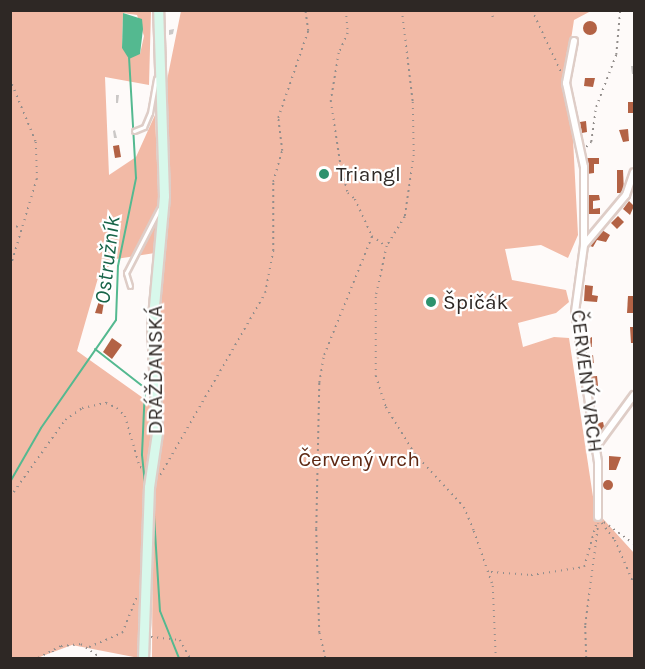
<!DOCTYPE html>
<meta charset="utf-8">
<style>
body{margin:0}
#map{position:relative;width:645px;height:669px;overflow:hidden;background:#fefaf9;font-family:Karla,sans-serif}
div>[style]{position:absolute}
.green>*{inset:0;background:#f2baa6}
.water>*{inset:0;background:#54b990}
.shadow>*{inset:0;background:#0003}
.stream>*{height:2px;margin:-1px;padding:0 1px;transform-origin:1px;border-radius:1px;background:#54b990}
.building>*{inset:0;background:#b36245}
.round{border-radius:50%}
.path>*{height:1.5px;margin-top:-0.75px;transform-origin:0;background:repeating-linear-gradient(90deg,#938e8c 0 1.5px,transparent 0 6px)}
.roads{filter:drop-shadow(2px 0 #decdc7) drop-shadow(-2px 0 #decdc7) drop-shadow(0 2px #decdc7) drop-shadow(0 -2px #decdc7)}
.lane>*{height:3px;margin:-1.5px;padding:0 1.5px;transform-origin:1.5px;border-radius:1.5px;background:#fff}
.street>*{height:6px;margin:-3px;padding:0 3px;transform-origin:3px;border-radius:3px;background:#fff}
.secondary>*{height:9px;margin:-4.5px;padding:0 4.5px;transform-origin:4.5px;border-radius:4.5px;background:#d8f8eb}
.dots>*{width:16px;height:16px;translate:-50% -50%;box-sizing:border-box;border:3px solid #fff;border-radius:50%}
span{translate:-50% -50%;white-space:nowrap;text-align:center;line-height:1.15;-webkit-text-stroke:4.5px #fff;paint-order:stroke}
.poi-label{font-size:21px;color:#2e2825}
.left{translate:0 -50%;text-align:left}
.street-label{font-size:21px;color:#2e2825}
.park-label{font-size:21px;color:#5e2813}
.water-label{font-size:22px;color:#176448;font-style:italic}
.frame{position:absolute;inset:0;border:12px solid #2e2825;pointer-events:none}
</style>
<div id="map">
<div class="green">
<i style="clip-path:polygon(evenodd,10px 11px,151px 11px,149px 85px,105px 77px,109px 175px,136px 157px,155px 115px,159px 210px,155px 253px,116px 259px,98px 278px,77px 351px,153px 405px,139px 658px,72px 645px,37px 658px,11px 658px,10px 11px,123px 13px,137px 15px,144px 36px,140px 54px,122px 48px,123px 13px)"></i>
<i style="clip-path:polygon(181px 11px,591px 11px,574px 20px,564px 85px,573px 139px,578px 235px,568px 258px,541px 245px,505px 249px,512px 280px,566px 290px,569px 302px,556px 313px,518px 323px,523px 347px,554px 337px,569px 338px,595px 510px,634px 553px,634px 658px,152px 658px,153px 490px,161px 441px,159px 330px,169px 197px,167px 80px)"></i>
</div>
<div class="water">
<i style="clip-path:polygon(123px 13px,142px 19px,143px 29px,140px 54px,129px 59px,122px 48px)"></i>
</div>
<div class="shadow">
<i style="clip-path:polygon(593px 23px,596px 32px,590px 34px,585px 26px)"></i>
<i style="clip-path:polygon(174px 29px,173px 34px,169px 35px,169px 30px)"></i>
<i style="clip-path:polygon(631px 66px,634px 66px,634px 74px,632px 74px)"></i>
<i style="clip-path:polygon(116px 95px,119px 95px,118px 103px,116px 103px)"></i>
<i style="clip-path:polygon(115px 130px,117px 138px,114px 138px,113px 131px)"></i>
<i style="clip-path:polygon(606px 481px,611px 481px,611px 490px,606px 490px)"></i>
</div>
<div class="stream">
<i style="left:95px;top:349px;width:63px;rotate:38deg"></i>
<i style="left:145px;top:388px;width:67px;rotate:92.6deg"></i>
<i style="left:142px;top:455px;width:31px;rotate:84deg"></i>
<i style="left:10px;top:482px;width:62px;rotate:-60.1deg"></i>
<i style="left:41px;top:428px;width:131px;rotate:-55.2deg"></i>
<i style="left:116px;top:320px;width:54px;rotate:-87.9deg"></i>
<i style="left:118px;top:266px;width:90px;rotate:-78.4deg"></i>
<i style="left:136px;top:178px;width:120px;rotate:-93.3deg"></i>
<i style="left:150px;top:505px;width:12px;rotate:70deg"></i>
<i style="left:154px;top:516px;width:95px;rotate:86.4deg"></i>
<i style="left:160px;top:611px;width:51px;rotate:68deg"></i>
</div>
<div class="building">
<i class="round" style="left:583px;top:21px;width:14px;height:14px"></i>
<i style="clip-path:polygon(585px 78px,595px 78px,593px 87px,584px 86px)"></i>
<i style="clip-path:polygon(628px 102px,634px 102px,634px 113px,628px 113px)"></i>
<i style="clip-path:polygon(586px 121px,587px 132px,582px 133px,580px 122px)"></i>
<i style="clip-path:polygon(628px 129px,629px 141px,623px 142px,619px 130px)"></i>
<i style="clip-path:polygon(119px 145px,121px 157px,115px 158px,113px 146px)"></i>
<i style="clip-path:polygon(586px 158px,599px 158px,599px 164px,594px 164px,594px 173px,587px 174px)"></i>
<i style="clip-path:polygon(617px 170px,623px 170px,624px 193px,617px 193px)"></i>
<i style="clip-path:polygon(587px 195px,599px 195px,600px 200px,593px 201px,593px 209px,600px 208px,600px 214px,588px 214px)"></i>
<i style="clip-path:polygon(629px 201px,634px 206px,630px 215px,623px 209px)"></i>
<i style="clip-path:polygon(618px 216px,624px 222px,617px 229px,611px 223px)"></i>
<i style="clip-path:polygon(602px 230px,610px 235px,606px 242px,597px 240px,593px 247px,590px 246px)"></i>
<i style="clip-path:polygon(585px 285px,593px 286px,592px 295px,598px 296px,597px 302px,584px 301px)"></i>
<i style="clip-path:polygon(628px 296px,634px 296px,634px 313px,627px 313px)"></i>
<i style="clip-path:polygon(99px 301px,104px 302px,102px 314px,95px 313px)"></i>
<i style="clip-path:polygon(630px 327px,634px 327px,634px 343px,631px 343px)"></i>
<i style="clip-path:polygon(592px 337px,592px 347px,584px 347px,584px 341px)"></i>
<i style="clip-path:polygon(112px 338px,122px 345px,112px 359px,103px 352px)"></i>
<i style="clip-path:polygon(593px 355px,594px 363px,586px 364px,585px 356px)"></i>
<i style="clip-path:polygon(597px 376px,598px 386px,589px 387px,587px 377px)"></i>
<i style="clip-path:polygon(603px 422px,605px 431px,596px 433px,594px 424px)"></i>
<i style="clip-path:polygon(609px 456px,621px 457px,616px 470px,609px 470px)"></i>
<i class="round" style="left:603px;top:480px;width:10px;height:10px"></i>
</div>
<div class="path">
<i style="left:346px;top:10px;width:23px;rotate:85deg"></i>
<i style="left:348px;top:33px;width:22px;rotate:114deg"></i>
<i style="left:339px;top:53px;width:49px;rotate:99.5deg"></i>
<i style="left:331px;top:101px;width:67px;rotate:81.4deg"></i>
<i style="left:341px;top:167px;width:27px;rotate:75deg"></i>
<i style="left:348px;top:193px;width:9px;rotate:41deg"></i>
<i style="left:355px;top:199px;width:41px;rotate:65.3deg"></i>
<i style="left:372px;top:236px;width:17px;rotate:36deg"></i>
<i style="left:402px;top:10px;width:93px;rotate:83.2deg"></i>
<i style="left:413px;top:102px;width:53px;rotate:88.9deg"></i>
<i style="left:414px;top:155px;width:63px;rotate:98.3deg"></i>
<i style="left:405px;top:217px;width:34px;rotate:122deg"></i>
<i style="left:387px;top:246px;width:52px;rotate:102.2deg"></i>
<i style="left:376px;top:297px;width:79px;rotate:90deg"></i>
<i style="left:376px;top:376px;width:33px;rotate:72deg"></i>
<i style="left:386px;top:407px;width:55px;rotate:58.3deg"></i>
<i style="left:415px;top:454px;width:72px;rotate:47.2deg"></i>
<i style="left:464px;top:507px;width:26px;rotate:67deg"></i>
<i style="left:474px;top:531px;width:58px;rotate:70.9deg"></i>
<i style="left:493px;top:586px;width:72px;rotate:87.6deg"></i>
<i style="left:491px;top:10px;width:11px;rotate:75deg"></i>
<i style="left:532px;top:10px;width:68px;rotate:64.9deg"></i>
<i style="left:10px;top:79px;width:68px;rotate:67.6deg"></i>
<i style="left:36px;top:142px;width:37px;rotate:88deg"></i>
<i style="left:37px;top:179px;width:94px;rotate:106.7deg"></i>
<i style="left:586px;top:147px;width:7px;rotate:-45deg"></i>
<i style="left:591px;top:142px;width:35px;rotate:-82deg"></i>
<i style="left:596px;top:107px;width:56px;rotate:-69deg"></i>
<i style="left:616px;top:55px;width:45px;rotate:-84.9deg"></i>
<i style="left:10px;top:227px;width:12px;rotate:-5deg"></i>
<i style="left:160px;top:475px;width:210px;rotate:-60deg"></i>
<i style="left:265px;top:293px;width:43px;rotate:-79.2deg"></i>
<i style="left:273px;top:251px;width:69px;rotate:-90deg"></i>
<i style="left:273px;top:182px;width:32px;rotate:-74deg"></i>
<i style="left:282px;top:151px;width:33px;rotate:-97deg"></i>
<i style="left:278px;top:118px;width:92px;rotate:-71deg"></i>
<i style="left:308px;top:31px;width:21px;rotate:-98deg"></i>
<i style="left:10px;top:497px;width:95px;rotate:-54.5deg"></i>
<i style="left:65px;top:420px;width:21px;rotate:-35deg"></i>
<i style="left:82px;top:408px;width:25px;rotate:-12deg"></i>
<i style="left:106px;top:403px;width:12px;rotate:24deg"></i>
<i style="left:117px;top:408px;width:11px;rotate:45deg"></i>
<i style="left:125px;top:416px;width:53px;rotate:73.6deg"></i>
<i style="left:140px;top:467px;width:4px;rotate:27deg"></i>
<i style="left:604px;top:522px;width:37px;rotate:36deg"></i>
<i style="left:602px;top:523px;width:21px;rotate:53deg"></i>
<i style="left:615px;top:540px;width:48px;rotate:66.6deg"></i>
<i style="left:491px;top:572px;width:40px;rotate:4.3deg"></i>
<i style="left:531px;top:575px;width:54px;rotate:-8.6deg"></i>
<i style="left:584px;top:567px;width:45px;rotate:-74.4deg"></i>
<i style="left:151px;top:637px;width:29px;rotate:6deg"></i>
<i style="left:180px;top:640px;width:21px;rotate:61deg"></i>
<i style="left:89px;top:647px;width:36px;rotate:-23deg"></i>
<i style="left:122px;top:633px;width:40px;rotate:-68deg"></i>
<i style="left:53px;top:651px;width:7px;rotate:82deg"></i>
<i style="left:38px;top:658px;width:26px;rotate:-28deg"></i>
<i style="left:61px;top:646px;width:20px;rotate:-6deg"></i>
<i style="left:81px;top:644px;width:24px;rotate:35deg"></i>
<i style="left:325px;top:658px;width:26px;rotate:-103deg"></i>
<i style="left:319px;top:633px;width:104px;rotate:-91.7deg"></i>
<i style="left:316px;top:529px;width:146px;rotate:-88.8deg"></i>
<i style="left:319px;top:383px;width:28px;rotate:-80deg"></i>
<i style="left:324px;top:355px;width:128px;rotate:-68deg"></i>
<i style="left:586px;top:658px;width:33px;rotate:-92deg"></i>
<i style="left:585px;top:625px;width:102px;rotate:-82.7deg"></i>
</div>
<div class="roads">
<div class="lane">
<i style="left:134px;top:131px;width:11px;rotate:-22deg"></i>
<i style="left:144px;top:127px;width:15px;rotate:-67deg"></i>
<i style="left:150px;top:113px;width:35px;rotate:-80deg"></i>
<i style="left:130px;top:286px;width:14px;rotate:-107deg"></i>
<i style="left:126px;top:273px;width:72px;rotate:-62.7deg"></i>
</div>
<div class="street">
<i style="left:574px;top:41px;width:43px;rotate:100.8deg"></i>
<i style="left:566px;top:83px;width:86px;rotate:77.9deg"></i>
<i style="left:584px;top:167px;width:77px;rotate:90deg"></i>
<i style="left:595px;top:448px;width:66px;rotate:-53.7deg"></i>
<i style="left:598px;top:517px;width:55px;rotate:-90deg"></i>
<i style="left:598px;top:462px;width:152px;rotate:-98.7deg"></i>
<i style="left:575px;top:312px;width:68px;rotate:-82.3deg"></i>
<i style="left:584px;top:245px;width:65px;rotate:-50deg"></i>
<i style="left:626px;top:195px;width:24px;rotate:-71deg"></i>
</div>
<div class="secondary">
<i style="left:143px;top:658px;width:171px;rotate:-88deg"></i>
<i style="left:149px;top:487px;width:55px;rotate:-81.6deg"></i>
<i style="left:157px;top:433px;width:105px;rotate:-92.7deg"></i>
<i style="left:152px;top:328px;width:133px;rotate:-84.8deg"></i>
<i style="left:164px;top:196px;width:186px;rotate:-91.8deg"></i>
</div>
</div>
<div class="dots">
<i style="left:324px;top:174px;background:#2e926d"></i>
<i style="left:431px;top:302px;background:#2e926d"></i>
</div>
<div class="poi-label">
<span class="left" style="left:336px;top:174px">Triangl</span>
<span class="left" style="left:443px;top:302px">Špičák</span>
</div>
<div class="street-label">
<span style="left:155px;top:370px;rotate:-90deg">DRÁŽĎANSKÁ</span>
<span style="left:587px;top:381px;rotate:83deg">ČERVENÝ VRCH</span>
</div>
<div class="park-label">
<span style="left:359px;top:459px">Červený vrch</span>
</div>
<div class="water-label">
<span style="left:108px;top:260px;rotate:-83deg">Ostružník</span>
</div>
<div class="frame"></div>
</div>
